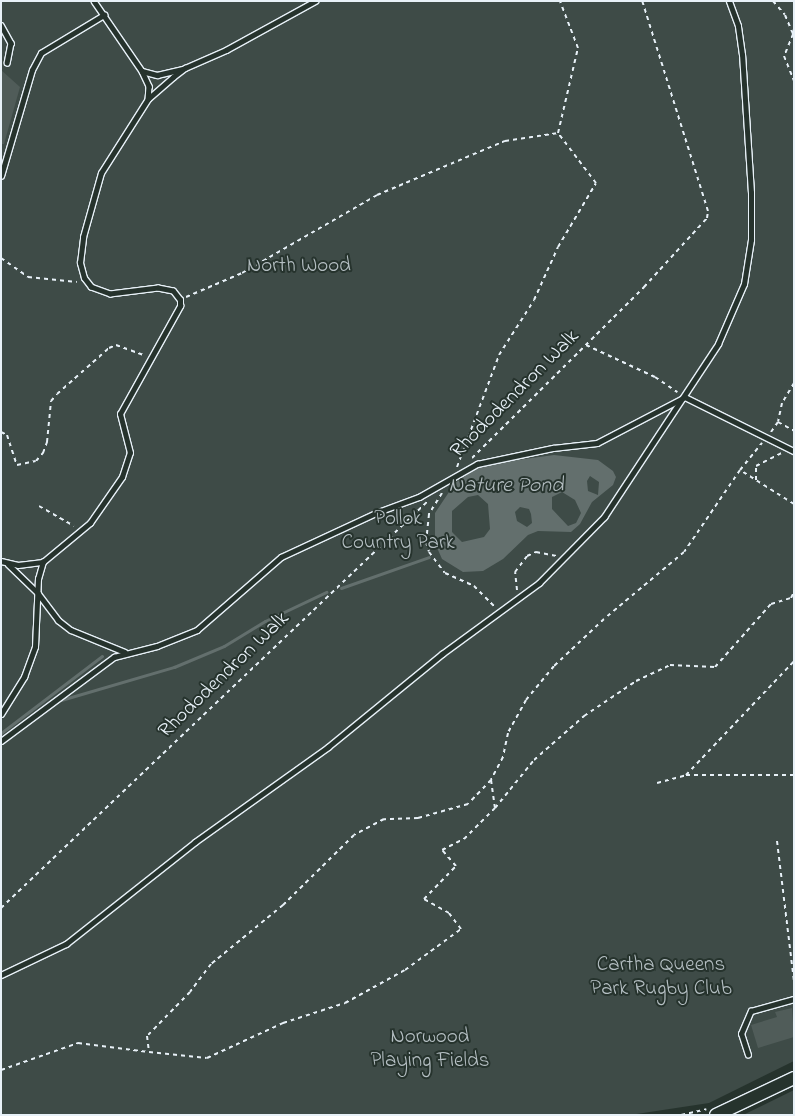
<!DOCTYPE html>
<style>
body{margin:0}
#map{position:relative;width:795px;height:1116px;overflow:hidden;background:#26332d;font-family:"Indie Flower",sans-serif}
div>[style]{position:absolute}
.green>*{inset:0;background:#3e4b47}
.water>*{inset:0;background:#636f6d}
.stream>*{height:3px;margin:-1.5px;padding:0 1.5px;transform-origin:1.5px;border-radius:1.5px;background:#636f6d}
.building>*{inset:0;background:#505c59}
.path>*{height:2px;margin-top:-1px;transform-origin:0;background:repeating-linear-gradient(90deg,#e8f1f8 0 4px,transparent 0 8px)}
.roads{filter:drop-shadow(1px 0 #e8f1f8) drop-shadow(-1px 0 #e8f1f8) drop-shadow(0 1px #e8f1f8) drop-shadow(0 -1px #e8f1f8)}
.lane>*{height:4.5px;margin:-2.25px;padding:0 2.25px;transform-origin:2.25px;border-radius:2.25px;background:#26332d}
.secondary>*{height:12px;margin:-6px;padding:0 6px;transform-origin:6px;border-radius:6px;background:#26332d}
span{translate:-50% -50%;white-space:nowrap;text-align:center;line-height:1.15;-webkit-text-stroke:4px #26332d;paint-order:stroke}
.park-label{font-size:21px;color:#b5bfc3}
.street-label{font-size:21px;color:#e8f1f8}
.water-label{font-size:22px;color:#b3bdc0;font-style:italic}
.frame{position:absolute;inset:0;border:2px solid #e8f1f8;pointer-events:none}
</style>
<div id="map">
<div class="green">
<i style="clip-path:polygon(1px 1px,794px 1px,794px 1061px,709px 1103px,630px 1115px,1px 1115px)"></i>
<i style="clip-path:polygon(794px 1090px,794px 1115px,743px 1115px)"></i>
</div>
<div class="water">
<i style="clip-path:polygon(evenodd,554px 455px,598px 460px,613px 471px,616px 477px,613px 485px,592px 502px,580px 524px,571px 532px,538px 531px,528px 535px,503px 559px,483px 571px,463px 572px,442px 559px,435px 543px,435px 513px,455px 483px,477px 468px,489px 464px,554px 455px,590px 476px,599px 482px,598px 495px,588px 491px,587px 481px,590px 476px,554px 455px,562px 492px,575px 500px,581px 513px,576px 523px,568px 526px,552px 509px,552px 497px,562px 492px,554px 455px,478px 495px,488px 504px,490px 529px,484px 537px,462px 542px,452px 532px,452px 511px,468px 497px,478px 495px,554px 455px,520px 507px,529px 509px,531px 514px,532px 523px,527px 527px,517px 521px,515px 512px,520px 507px)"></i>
</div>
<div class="stream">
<i style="left:341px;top:588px;width:93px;rotate:-19.4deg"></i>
<i style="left:61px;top:700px;width:118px;rotate:-16.3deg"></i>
<i style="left:174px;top:667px;width:54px;rotate:-22.8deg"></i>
<i style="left:224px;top:646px;width:48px;rotate:-31.4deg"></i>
<i style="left:265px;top:621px;width:68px;rotate:-25.4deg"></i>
<i style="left:1px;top:733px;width:127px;rotate:-37.3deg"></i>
</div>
<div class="building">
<i style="clip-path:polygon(1px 70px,20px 87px,4px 144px,1px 144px)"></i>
<i style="clip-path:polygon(792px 1008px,794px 1037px,758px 1048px,751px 1025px,777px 1017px,775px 1012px)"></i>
</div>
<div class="path">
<i style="left:773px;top:1px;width:18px;rotate:49deg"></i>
<i style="left:785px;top:15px;width:21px;rotate:67deg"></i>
<i style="left:793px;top:34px;width:24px;rotate:112deg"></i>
<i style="left:784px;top:56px;width:27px;rotate:68deg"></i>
<i style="left:1px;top:258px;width:33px;rotate:35deg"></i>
<i style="left:28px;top:277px;width:49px;rotate:5.8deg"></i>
<i style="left:186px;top:297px;width:61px;rotate:-23.2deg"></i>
<i style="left:242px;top:273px;width:156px;rotate:-30deg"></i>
<i style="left:377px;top:195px;width:139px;rotate:-22.9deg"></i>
<i style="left:505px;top:141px;width:54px;rotate:-8.6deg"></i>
<i style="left:586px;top:345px;width:76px;rotate:24.9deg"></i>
<i style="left:655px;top:377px;width:27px;rotate:34deg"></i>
<i style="left:794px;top:383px;width:23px;rotate:121deg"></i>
<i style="left:782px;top:403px;width:19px;rotate:102deg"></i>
<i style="left:778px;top:422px;width:18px;rotate:29deg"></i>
<i style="left:1px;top:432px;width:7px;rotate:27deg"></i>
<i style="left:7px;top:435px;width:32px;rotate:72deg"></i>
<i style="left:17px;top:465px;width:19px;rotate:-12deg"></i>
<i style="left:36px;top:461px;width:11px;rotate:-49deg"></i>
<i style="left:43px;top:453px;width:12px;rotate:-70deg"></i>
<i style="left:47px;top:442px;width:41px;rotate:-84.4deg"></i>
<i style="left:51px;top:401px;width:9px;rotate:-49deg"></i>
<i style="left:57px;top:394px;width:69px;rotate:-41.5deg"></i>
<i style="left:109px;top:348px;width:8px;rotate:-23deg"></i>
<i style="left:116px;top:345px;width:30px;rotate:20deg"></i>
<i style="left:771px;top:432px;width:12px;rotate:-55deg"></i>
<i style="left:472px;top:458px;width:243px;rotate:-44.8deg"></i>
<i style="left:644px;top:287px;width:93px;rotate:-47.6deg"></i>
<i style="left:707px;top:218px;width:7px;rotate:-82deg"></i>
<i style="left:708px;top:211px;width:220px;rotate:-107.4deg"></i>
<i style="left:457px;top:467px;width:120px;rotate:-69.4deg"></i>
<i style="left:499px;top:355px;width:65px;rotate:-57.5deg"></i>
<i style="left:534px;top:300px;width:58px;rotate:-65.6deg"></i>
<i style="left:558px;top:247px;width:74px;rotate:-59.3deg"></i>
<i style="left:596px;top:183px;width:63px;rotate:-127.2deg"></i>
<i style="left:558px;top:133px;width:87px;rotate:-76.8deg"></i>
<i style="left:578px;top:48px;width:50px;rotate:-111deg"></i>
<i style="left:740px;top:470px;width:35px;rotate:-51deg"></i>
<i style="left:756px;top:480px;width:14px;rotate:-90deg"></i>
<i style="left:756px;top:466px;width:29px;rotate:-27deg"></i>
<i style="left:442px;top:493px;width:25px;rotate:122deg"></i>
<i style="left:429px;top:514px;width:28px;rotate:96deg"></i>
<i style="left:426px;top:542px;width:10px;rotate:73deg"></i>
<i style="left:429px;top:552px;width:26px;rotate:53deg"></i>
<i style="left:445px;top:573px;width:32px;rotate:24deg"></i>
<i style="left:474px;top:586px;width:30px;rotate:45deg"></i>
<i style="left:794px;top:504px;width:64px;rotate:-147.8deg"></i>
<i style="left:740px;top:470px;width:99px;rotate:124.3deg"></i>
<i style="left:684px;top:552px;width:104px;rotate:140.1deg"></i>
<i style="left:604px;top:619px;width:69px;rotate:136.8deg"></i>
<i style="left:554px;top:666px;width:44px;rotate:129.5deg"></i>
<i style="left:526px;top:700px;width:38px;rotate:119deg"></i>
<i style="left:508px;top:733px;width:25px;rotate:102deg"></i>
<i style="left:503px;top:757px;width:26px;rotate:118deg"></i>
<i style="left:491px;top:780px;width:33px;rotate:134deg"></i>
<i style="left:468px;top:804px;width:52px;rotate:164.4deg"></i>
<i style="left:418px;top:818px;width:34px;rotate:178deg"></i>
<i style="left:384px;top:819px;width:34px;rotate:152deg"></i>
<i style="left:354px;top:835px;width:100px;rotate:135.4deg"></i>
<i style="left:283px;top:905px;width:93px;rotate:140.7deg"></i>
<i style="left:211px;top:964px;width:35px;rotate:127deg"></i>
<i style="left:190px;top:992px;width:62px;rotate:134.3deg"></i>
<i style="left:147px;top:1036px;width:16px;rotate:83deg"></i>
<i style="left:149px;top:1052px;width:58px;rotate:5.9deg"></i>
<i style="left:207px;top:1058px;width:84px;rotate:-24.7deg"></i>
<i style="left:283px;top:1023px;width:65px;rotate:-17.9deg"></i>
<i style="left:345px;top:1003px;width:68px;rotate:-28.8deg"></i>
<i style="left:405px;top:970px;width:69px;rotate:-36.2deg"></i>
<i style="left:461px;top:929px;width:20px;rotate:-127deg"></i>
<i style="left:449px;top:913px;width:29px;rotate:-151deg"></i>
<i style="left:424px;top:899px;width:46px;rotate:-45.9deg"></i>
<i style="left:456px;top:866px;width:21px;rotate:-131deg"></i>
<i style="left:442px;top:850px;width:25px;rotate:-27deg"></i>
<i style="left:464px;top:839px;width:44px;rotate:-45deg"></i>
<i style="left:495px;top:808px;width:62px;rotate:-50.9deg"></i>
<i style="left:534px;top:760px;width:67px;rotate:-41.3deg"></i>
<i style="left:584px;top:716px;width:63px;rotate:-33.9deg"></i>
<i style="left:636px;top:681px;width:38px;rotate:-25deg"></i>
<i style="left:670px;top:665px;width:45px;rotate:2.5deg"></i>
<i style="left:715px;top:667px;width:84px;rotate:-48.4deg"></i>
<i style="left:771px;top:604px;width:21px;rotate:-17deg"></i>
<i style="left:791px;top:598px;width:7px;rotate:-63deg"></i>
<i style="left:39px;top:506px;width:40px;rotate:29.7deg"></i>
<i style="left:517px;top:590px;width:18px;rotate:-96deg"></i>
<i style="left:515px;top:572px;width:20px;rotate:-53deg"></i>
<i style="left:527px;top:556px;width:10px;rotate:-24deg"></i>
<i style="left:536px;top:552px;width:21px;rotate:11deg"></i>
<i style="left:686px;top:775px;width:157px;rotate:-46.5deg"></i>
<i style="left:491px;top:780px;width:28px;rotate:82deg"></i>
<i style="left:657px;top:783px;width:30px;rotate:-15deg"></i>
<i style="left:686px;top:775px;width:108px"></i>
<i style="left:777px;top:841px;width:142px;rotate:83.1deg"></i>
<i style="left:1px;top:908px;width:590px;rotate:-43.63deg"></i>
<i style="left:1px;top:1070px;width:82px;rotate:-19.3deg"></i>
<i style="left:78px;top:1043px;width:71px;rotate:7.3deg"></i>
<i style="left:681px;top:1115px;width:26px;rotate:-13deg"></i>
</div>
<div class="roads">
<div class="lane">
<i style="left:94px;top:1px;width:85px;rotate:55.6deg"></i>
<i style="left:142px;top:71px;width:16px;rotate:15deg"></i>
<i style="left:157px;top:75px;width:26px;rotate:-13deg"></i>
<i style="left:1px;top:25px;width:21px;rotate:61deg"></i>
<i style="left:11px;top:43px;width:20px;rotate:101deg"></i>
<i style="left:142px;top:71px;width:17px;rotate:65deg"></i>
<i style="left:149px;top:86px;width:13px;rotate:94deg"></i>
<i style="left:1px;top:176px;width:110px;rotate:-73.7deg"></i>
<i style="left:32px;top:70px;width:19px;rotate:-62deg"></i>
<i style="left:41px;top:53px;width:74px;rotate:-31.1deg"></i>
<i style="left:1px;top:561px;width:17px;rotate:13deg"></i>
<i style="left:18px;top:565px;width:25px;rotate:-7deg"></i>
<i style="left:8px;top:564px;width:42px;rotate:44deg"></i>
<i style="left:38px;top:593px;width:34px;rotate:53deg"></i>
<i style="left:58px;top:620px;width:16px;rotate:38deg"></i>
<i style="left:71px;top:630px;width:58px;rotate:22.2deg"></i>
<i style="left:1px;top:714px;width:44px;rotate:-58.1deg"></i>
<i style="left:24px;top:677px;width:32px;rotate:-70deg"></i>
<i style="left:35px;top:647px;width:68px;rotate:-87.5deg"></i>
<i style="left:38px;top:579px;width:18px;rotate:-74deg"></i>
<i style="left:43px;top:562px;width:61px;rotate:-39.7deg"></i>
<i style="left:90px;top:523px;width:56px;rotate:-55.2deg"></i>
<i style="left:122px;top:477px;width:25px;rotate:-72deg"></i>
<i style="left:130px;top:453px;width:40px;rotate:-104.4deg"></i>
<i style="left:120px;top:414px;width:124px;rotate:-60.9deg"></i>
<i style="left:180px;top:306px;width:6px;rotate:-90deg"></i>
<i style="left:180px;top:300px;width:11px;rotate:-128deg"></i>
<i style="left:173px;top:291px;width:15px;rotate:-169deg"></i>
<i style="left:158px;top:288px;width:48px;rotate:172.9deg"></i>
<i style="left:110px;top:294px;width:20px;rotate:-160deg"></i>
<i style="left:91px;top:287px;width:11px;rotate:-128deg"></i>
<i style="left:84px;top:278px;width:16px;rotate:-105deg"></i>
<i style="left:80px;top:263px;width:26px;rotate:-83deg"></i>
<i style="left:83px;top:237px;width:66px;rotate:-74.3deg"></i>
<i style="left:101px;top:173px;width:88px;rotate:-57.6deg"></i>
<i style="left:148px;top:99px;width:33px;rotate:-41deg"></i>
<i style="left:173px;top:77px;width:15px;rotate:-37deg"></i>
<i style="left:185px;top:68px;width:45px;rotate:-23.7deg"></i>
<i style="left:226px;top:50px;width:102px;rotate:-28.8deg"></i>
<i style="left:1px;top:741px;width:141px;rotate:-36.6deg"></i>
<i style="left:114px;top:657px;width:44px;rotate:-14.3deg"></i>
<i style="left:157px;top:646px;width:43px;rotate:-21.8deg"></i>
<i style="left:197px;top:630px;width:111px;rotate:-41deg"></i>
<i style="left:281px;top:557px;width:107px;rotate:-24.9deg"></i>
<i style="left:378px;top:512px;width:44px;rotate:-20.1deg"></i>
<i style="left:419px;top:497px;width:67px;rotate:-29.6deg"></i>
<i style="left:477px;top:464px;width:78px;rotate:-11.9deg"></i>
<i style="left:553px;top:448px;width:44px;rotate:-6.5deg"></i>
<i style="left:597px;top:443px;width:99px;rotate:-27.6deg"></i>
<i style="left:685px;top:397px;width:122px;rotate:26.4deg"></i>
<i style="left:1px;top:975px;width:72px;rotate:-25.5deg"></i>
<i style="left:66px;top:944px;width:164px;rotate:-38.3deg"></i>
<i style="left:195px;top:842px;width:163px;rotate:-35.5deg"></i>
<i style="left:328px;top:747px;width:147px;rotate:-39.2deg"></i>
<i style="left:442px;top:654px;width:120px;rotate:-36.2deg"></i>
<i style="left:539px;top:583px;width:93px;rotate:-45.4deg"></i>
<i style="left:604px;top:517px;width:207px;rotate:-56.6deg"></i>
<i style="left:718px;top:344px;width:65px;rotate:-66.6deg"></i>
<i style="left:744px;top:284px;width:45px;rotate:-81deg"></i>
<i style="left:751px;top:240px;width:47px;rotate:-90deg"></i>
<i style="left:751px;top:193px;width:138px;rotate:-93.7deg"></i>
<i style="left:742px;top:55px;width:29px;rotate:-98deg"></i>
<i style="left:738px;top:26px;width:27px;rotate:-110deg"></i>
<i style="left:748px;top:1055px;width:22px;rotate:-108deg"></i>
<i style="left:741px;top:1034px;width:25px;rotate:-67deg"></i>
<i style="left:751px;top:1011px;width:45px;rotate:-15.6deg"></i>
</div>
<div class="secondary">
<i style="left:716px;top:1115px;width:86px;rotate:-25.4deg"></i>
</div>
</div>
<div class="park-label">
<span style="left:299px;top:266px">North Wood</span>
<span style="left:398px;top:531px">Pollok<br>Country Park</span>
<span style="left:661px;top:977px">Cartha Queens<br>Park Rugby Club</span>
<span style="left:430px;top:1049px">Norwood<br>Playing Fields</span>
</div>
<div class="street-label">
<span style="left:515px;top:394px;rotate:-45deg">Rhododendron Walk</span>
<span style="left:224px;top:675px;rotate:-44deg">Rhododendron Walk</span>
</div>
<div class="water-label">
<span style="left:506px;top:487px">Nature Pond</span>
</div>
<div class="frame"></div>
</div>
